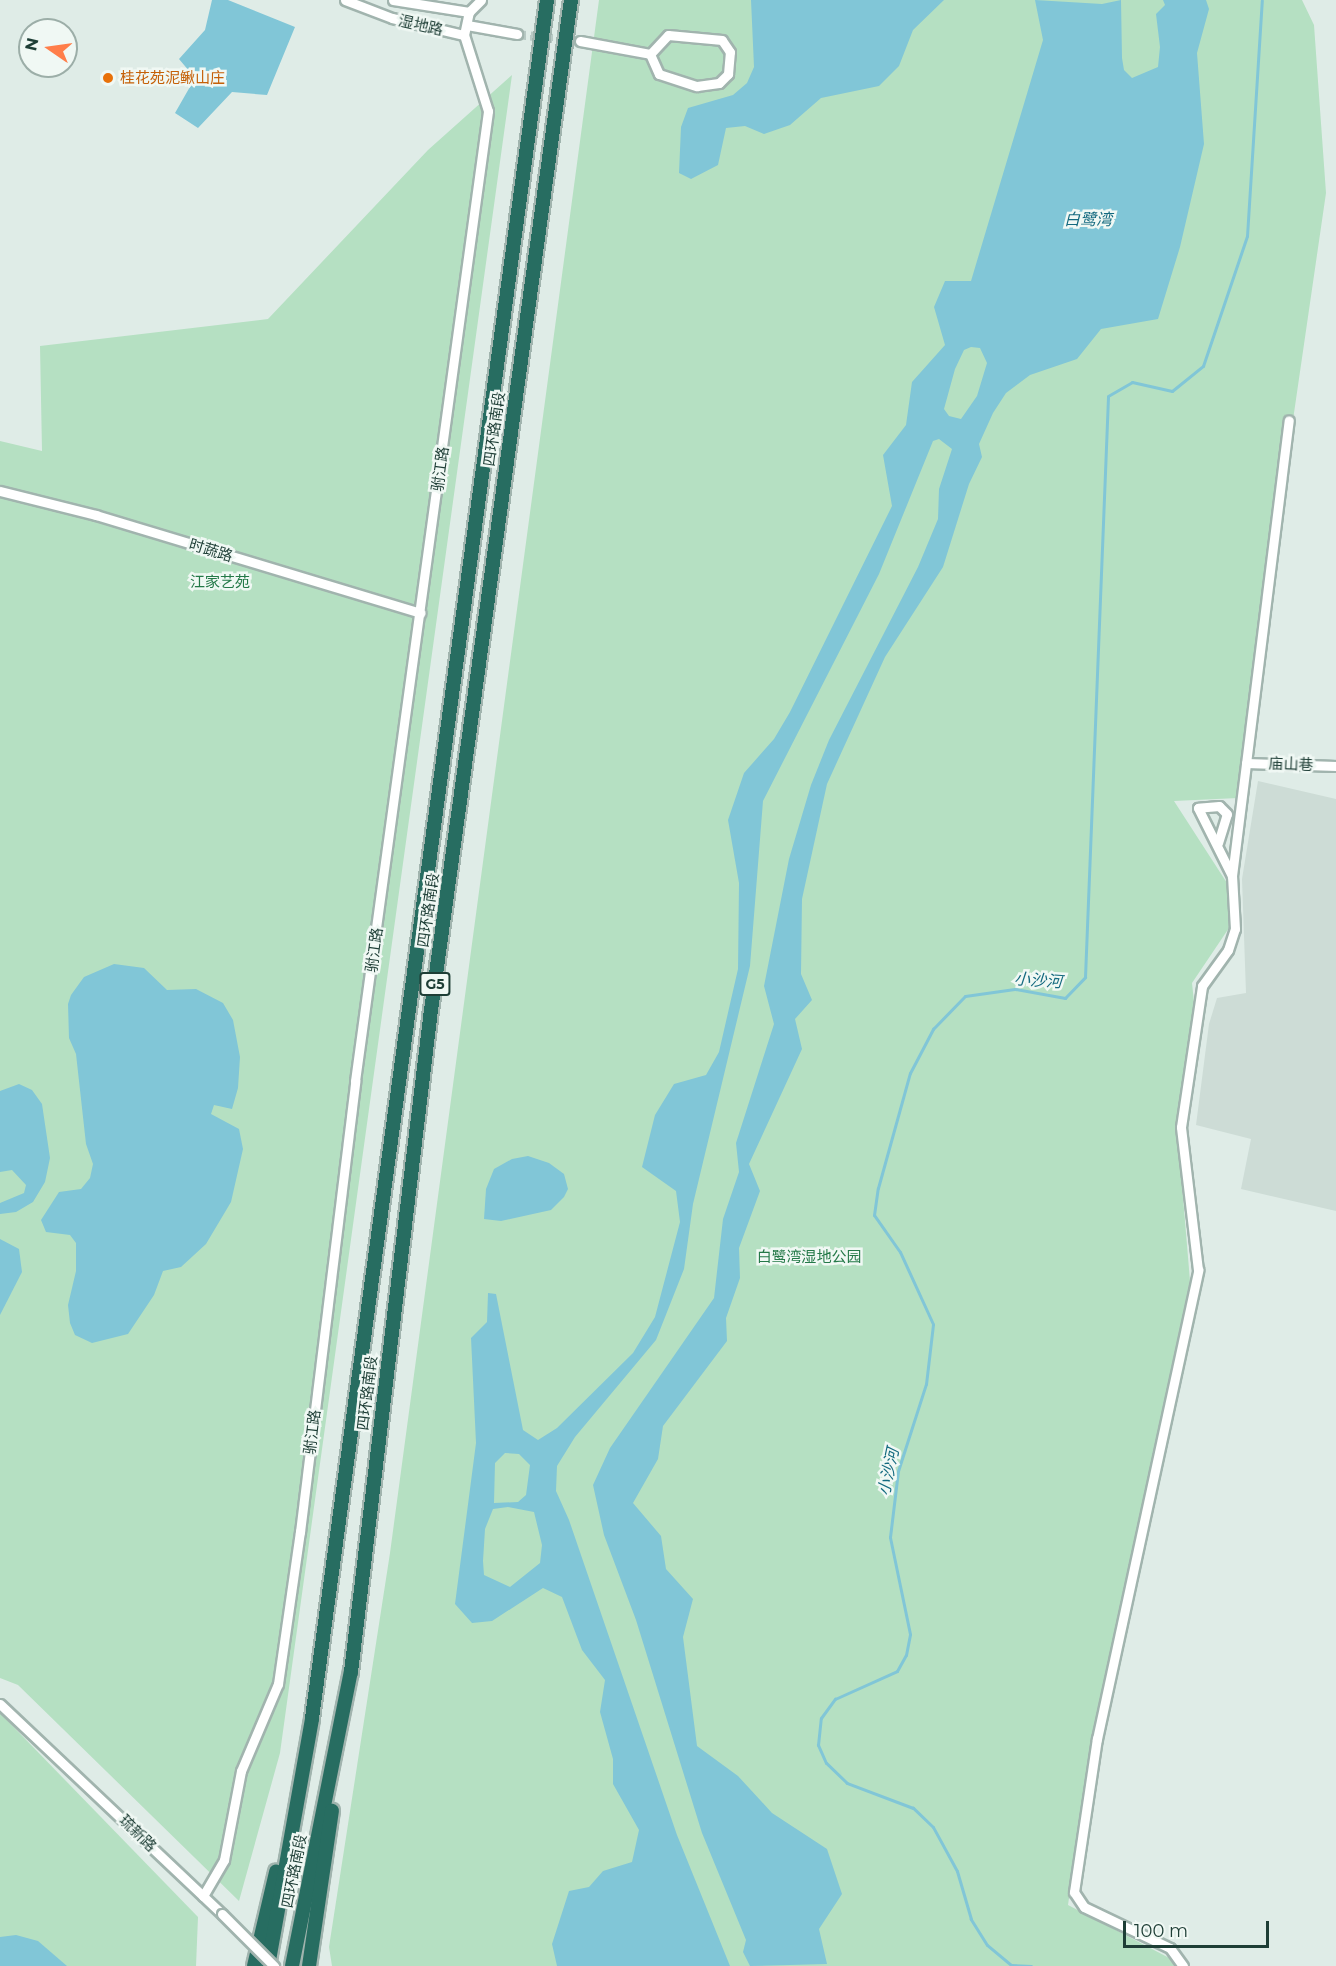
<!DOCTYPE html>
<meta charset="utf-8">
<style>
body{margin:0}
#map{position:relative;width:1336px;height:1966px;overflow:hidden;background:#dfece7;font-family:Montserrat,"Noto Sans SC",sans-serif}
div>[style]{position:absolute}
.built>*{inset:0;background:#cddcd6}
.green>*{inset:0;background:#b5e0c2}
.water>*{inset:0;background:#81c6d7}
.stream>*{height:3px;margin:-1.5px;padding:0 1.5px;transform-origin:1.5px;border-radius:1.5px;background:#81c6d7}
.minor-tunnel>*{height:9px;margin-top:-4.5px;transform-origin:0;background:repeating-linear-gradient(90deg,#b8c9c4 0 9px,transparent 0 13.5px)}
.roads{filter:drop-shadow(2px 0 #a1b4ae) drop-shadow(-2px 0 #a1b4ae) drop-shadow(0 2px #a1b4ae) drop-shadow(0 -2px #a1b4ae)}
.minor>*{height:9px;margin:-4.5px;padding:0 4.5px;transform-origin:4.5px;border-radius:4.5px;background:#fff}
.highway>*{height:14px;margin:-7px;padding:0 7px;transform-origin:7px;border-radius:7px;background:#276d61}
.bridges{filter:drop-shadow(2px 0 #a1b4ae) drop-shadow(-2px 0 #a1b4ae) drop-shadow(0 2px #a1b4ae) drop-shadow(0 -2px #a1b4ae)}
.minor-bridge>*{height:9px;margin:-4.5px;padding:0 4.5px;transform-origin:4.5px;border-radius:4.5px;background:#fff}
.dots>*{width:16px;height:16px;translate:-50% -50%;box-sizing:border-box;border:3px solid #f0f8f4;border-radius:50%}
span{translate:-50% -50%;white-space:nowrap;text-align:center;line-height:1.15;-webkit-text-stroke:5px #f0f8f4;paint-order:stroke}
.shield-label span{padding:2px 4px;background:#f0f8f4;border:2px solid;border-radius:4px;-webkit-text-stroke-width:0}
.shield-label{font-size:14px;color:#1e3e36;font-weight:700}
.street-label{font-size:15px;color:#1e3e36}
.food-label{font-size:15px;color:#c56008}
.left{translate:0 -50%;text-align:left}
.park-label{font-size:15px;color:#247948}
.water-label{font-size:16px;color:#13697f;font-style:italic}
.north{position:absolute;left:18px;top:18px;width:60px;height:60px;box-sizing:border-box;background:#f0f8f4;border:2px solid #9caea8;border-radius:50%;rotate:283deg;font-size:16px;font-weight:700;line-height:24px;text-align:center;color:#1e3e36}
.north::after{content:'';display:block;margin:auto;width:21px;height:27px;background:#ff7e4a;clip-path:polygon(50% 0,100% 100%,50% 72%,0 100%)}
.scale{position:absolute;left:1123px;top:1921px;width:146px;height:27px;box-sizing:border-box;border:3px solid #1e3e36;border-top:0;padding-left:8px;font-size:18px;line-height:21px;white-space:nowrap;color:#1e3e36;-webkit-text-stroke:4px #f0f8f4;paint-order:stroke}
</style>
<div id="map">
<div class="built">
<i style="clip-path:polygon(1258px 781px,1336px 799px,1336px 1211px,1241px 1189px,1251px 1139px,1196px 1125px,1209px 1024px,1217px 998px,1246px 993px,1242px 879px)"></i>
</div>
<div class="green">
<i style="clip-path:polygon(599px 0,1302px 0,1314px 25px,1326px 193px,1238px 798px,1174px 801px,1227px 883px,1229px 928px,1192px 983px,1194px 1002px,1177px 1125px,1190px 1281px,1092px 1738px,1068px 1905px,1175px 1961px,1176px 1966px,332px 1966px,329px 1947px,390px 1553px)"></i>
<i style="clip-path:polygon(512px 75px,280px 1753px,239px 1901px,18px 1685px,0 1678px,0 441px,42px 451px,40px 346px,268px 319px,428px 150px)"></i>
<i style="clip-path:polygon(0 1713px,198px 1917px,196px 1966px,0 1966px)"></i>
</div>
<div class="water">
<i style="clip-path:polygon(212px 0,228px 0,295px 27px,267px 95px,232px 92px,198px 128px,175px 113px,195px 78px,179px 59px,205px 30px)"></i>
<i style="clip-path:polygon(751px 0,944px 0,913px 30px,899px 66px,879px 86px,821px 98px,790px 125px,764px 134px,745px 126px,726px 128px,718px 165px,691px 179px,679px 173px,681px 127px,688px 108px,733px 95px,747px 83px,754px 67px)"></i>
<i style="clip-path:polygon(evenodd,1035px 0,1102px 4px,1121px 0,1122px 58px,1124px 70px,1132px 78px,1158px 67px,1160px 47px,1156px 14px,1165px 5px,1163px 0,1206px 0,1209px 9px,1197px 53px,1204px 144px,1180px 247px,1158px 319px,1101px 329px,1077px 359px,1030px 375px,1006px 393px,993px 413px,979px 444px,982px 457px,969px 484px,943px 567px,885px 657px,827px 784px,802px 899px,801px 974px,812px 1000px,795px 1019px,802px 1049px,749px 1164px,760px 1191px,739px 1248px,740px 1278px,726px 1318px,727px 1341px,663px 1426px,658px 1459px,633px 1503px,661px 1536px,666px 1569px,693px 1599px,683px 1637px,697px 1746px,738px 1776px,772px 1813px,827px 1849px,842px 1894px,819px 1929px,827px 1964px,750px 1966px,743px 1952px,746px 1940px,702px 1833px,636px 1620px,604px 1535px,593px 1485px,610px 1448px,714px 1298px,723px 1219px,739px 1172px,736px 1143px,774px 1024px,764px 986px,789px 859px,811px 785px,829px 740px,918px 567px,938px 519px,939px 489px,952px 449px,939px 439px,933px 441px,879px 574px,763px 801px,750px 966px,693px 1204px,684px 1269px,656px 1340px,575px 1437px,557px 1466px,556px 1491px,569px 1520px,677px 1835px,730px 1966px,557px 1966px,552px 1944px,569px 1891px,589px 1887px,603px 1871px,632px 1862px,639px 1830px,613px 1784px,613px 1759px,600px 1712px,605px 1680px,582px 1650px,562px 1597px,543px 1588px,492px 1621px,472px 1623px,455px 1604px,476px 1443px,471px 1338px,487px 1322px,488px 1293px,496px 1294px,523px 1430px,538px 1440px,557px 1428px,633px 1353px,655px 1317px,680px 1222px,676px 1191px,642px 1167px,655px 1115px,674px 1084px,706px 1075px,719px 1052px,738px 969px,739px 883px,728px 820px,744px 773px,774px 739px,790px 712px,892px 506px,883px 455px,906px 425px,912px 382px,945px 345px,934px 307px,945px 281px,971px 281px,1043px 40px,1035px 0,971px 347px,980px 348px,987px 363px,977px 396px,961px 419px,949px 416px,944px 409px,955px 369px,964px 350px,971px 347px,1035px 0,505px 1453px,519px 1454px,530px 1465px,526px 1495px,518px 1502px,494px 1503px,495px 1463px,505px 1453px,1035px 0,508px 1507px,534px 1512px,542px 1545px,540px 1563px,510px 1587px,484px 1575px,483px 1561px,485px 1529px,493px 1509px,508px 1507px)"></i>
<i style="clip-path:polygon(114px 964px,144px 968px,167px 990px,196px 989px,223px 1003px,233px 1020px,240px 1057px,238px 1088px,232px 1109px,214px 1105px,211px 1114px,239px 1129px,243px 1149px,231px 1202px,206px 1244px,181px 1267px,163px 1271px,154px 1295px,128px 1334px,92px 1343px,75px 1335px,70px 1323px,68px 1305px,76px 1271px,76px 1243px,70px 1235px,46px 1232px,41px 1220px,59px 1192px,81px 1189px,90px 1178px,93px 1164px,86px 1144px,76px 1054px,69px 1038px,68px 1004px,71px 995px,84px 977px)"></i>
<i style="clip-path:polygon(19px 1084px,32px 1090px,42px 1104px,50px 1158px,45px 1182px,33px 1202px,16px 1212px,0 1214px,0 1203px,24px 1193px,26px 1185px,12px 1170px,0 1172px,0 1091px)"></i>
<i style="clip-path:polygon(528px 1156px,549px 1163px,564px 1174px,568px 1189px,564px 1197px,551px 1210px,501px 1221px,484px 1219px,486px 1189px,494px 1169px,512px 1159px)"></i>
<i style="clip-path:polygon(0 1239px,19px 1249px,22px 1272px,0 1315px)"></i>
<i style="clip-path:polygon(16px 1935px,38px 1941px,67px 1966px,0 1966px,0 1937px)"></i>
</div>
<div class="stream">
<i style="left:1031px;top:1966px;width:20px;rotate:-177deg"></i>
<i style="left:1011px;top:1965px;width:31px;rotate:-140deg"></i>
<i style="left:987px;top:1945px;width:31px;rotate:-122deg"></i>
<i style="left:971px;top:1919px;width:50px;rotate:-106.3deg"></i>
<i style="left:957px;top:1871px;width:50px;rotate:-118.6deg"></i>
<i style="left:933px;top:1827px;width:28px;rotate:-136deg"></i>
<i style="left:913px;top:1808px;width:71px;rotate:-159.3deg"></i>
<i style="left:847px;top:1783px;width:29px;rotate:-136deg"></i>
<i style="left:826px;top:1763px;width:20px;rotate:-114deg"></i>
<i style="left:818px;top:1745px;width:27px;rotate:-84deg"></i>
<i style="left:821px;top:1718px;width:24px;rotate:-54deg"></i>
<i style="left:835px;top:1699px;width:68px;rotate:-24.3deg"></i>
<i style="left:897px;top:1671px;width:18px;rotate:-61deg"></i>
<i style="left:906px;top:1655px;width:21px;rotate:-79deg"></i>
<i style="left:910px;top:1634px;width:99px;rotate:-101.7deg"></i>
<i style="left:890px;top:1537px;width:66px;rotate:-83.1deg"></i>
<i style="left:898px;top:1471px;width:91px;rotate:-72.2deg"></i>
<i style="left:926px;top:1384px;width:60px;rotate:-83.3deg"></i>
<i style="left:933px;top:1324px;width:79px;rotate:-114.6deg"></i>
<i style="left:900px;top:1252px;width:45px;rotate:-125.1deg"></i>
<i style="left:874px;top:1215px;width:27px;rotate:-82deg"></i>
<i style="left:878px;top:1188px;width:119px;rotate:-74.5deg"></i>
<i style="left:910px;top:1073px;width:50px;rotate:-62.4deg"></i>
<i style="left:933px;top:1029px;width:46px;rotate:-45.9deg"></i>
<i style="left:965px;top:996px;width:50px;rotate:-8deg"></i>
<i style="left:1015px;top:989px;width:51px;rotate:10.2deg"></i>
<i style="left:1065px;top:998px;width:29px;rotate:-46deg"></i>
<i style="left:1085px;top:977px;width:581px;rotate:-87.73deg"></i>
<i style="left:1108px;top:396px;width:28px;rotate:-30deg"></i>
<i style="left:1132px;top:382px;width:41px;rotate:12.7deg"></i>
<i style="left:1172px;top:391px;width:40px;rotate:-39deg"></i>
<i style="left:1203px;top:366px;width:137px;rotate:-71.3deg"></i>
<i style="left:1247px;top:236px;width:236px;rotate:-86.4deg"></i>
</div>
<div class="minor-tunnel">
<i style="left:517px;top:34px;width:63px;rotate:6.3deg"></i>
</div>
<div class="roads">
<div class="minor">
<i style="left:345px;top:0;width:50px;rotate:21deg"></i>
<i style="left:392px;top:18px;width:74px;rotate:13.3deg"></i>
<i style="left:393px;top:0;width:77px;rotate:9deg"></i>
<i style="left:467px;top:25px;width:51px;rotate:10.2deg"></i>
<i style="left:580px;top:41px;width:71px;rotate:10.5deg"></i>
<i style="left:650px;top:54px;width:22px;rotate:66deg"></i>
<i style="left:659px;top:74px;width:40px;rotate:18deg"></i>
<i style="left:697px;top:86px;width:22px;rotate:-8deg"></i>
<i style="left:719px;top:83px;width:13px;rotate:-45deg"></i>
<i style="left:728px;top:74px;width:22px;rotate:-85deg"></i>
<i style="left:730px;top:52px;width:14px;rotate:-124deg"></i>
<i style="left:722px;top:40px;width:54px;rotate:-174.7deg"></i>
<i style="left:668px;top:35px;width:26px;rotate:133deg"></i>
<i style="left:0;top:491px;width:99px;rotate:14deg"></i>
<i style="left:96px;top:515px;width:339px;rotate:16.8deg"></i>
<i style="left:1246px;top:763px;width:90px;rotate:1.9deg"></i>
<i style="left:1218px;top:843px;width:30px;rotate:-73deg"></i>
<i style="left:1227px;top:814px;width:11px;rotate:-135deg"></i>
<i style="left:1219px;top:806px;width:21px;rotate:175deg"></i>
<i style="left:1198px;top:808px;width:76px;rotate:63.4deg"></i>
<i style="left:0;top:1704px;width:306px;rotate:43.4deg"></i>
<i style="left:203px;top:1896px;width:42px;rotate:-59.7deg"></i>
<i style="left:224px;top:1860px;width:91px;rotate:-79.2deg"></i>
<i style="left:241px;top:1771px;width:95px;rotate:-67deg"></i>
<i style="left:278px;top:1684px;width:154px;rotate:-81.8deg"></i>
<i style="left:300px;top:1532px;width:454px;rotate:-83deg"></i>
<i style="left:355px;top:1081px;width:979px;rotate:-82.19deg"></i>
<i style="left:488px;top:111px;width:80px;rotate:-107.5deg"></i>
<i style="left:464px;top:35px;width:24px;rotate:-78deg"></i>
<i style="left:469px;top:12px;width:17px;rotate:-45deg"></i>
<i style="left:1183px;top:1966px;width:22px;rotate:-126deg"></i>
<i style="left:1170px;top:1948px;width:95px;rotate:-154.5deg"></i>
<i style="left:1084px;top:1907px;width:18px;rotate:-124deg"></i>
<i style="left:1074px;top:1892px;width:155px;rotate:-81.5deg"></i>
<i style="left:1097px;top:1739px;width:480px;rotate:-77.8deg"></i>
<i style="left:1198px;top:1270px;width:144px;rotate:-96.8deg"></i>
<i style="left:1181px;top:1127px;width:143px;rotate:-81.5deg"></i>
<i style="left:1202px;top:986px;width:44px;rotate:-54.2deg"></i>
<i style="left:1228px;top:950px;width:22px;rotate:-72deg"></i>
<i style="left:1235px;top:929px;width:53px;rotate:-93.2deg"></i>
<i style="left:1232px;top:876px;width:459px;rotate:-82.9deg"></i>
</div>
<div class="highway">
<i style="left:254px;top:1966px;width:97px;rotate:-76.8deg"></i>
<i style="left:268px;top:1966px;width:252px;rotate:-79.9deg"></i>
<i style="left:312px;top:1718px;width:1734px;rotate:-82.21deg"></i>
<i style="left:292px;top:1966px;width:300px;rotate:-78.7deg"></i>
<i style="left:351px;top:1672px;width:667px;rotate:-83.11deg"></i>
<i style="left:431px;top:1010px;width:1020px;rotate:-82.11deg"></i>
<i style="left:309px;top:1966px;width:157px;rotate:-81.6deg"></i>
</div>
</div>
<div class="bridges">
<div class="minor-bridge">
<i style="left:222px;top:1914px;width:74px;rotate:45deg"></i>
</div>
</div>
<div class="dots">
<i style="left:108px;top:78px;background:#e8710a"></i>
</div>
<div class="shield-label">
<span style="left:435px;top:984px">G5</span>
</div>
<div class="street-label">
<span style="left:421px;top:25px;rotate:13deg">湿地路</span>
<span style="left:494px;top:429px;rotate:-82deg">四环路南段</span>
<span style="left:440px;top:469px;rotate:-82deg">驸江路</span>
<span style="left:211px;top:550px;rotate:17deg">时蔬路</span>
<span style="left:1291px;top:764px;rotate:2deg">庙山巷</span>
<span style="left:428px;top:910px;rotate:-82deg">四环路南段</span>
<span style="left:374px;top:950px;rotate:-82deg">驸江路</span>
<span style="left:367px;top:1393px;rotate:-83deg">四环路南段</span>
<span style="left:312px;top:1432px;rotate:-83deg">驸江路</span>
<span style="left:138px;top:1833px;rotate:44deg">琉新路</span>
<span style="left:294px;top:1871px;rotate:-79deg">四环路南段</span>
</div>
<div class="food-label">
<span class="left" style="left:120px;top:78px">桂花苑泥鳅山庄</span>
</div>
<div class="park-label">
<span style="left:220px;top:582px">江家艺苑</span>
<span style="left:809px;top:1257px">白鹭湾湿地公园</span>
</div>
<div class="water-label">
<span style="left:1088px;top:220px">白鹭湾</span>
<span style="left:1038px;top:981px;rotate:4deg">小沙河</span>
<span style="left:889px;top:1472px;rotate:-78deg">小沙河</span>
</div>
<div class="north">N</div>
<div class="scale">100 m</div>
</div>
